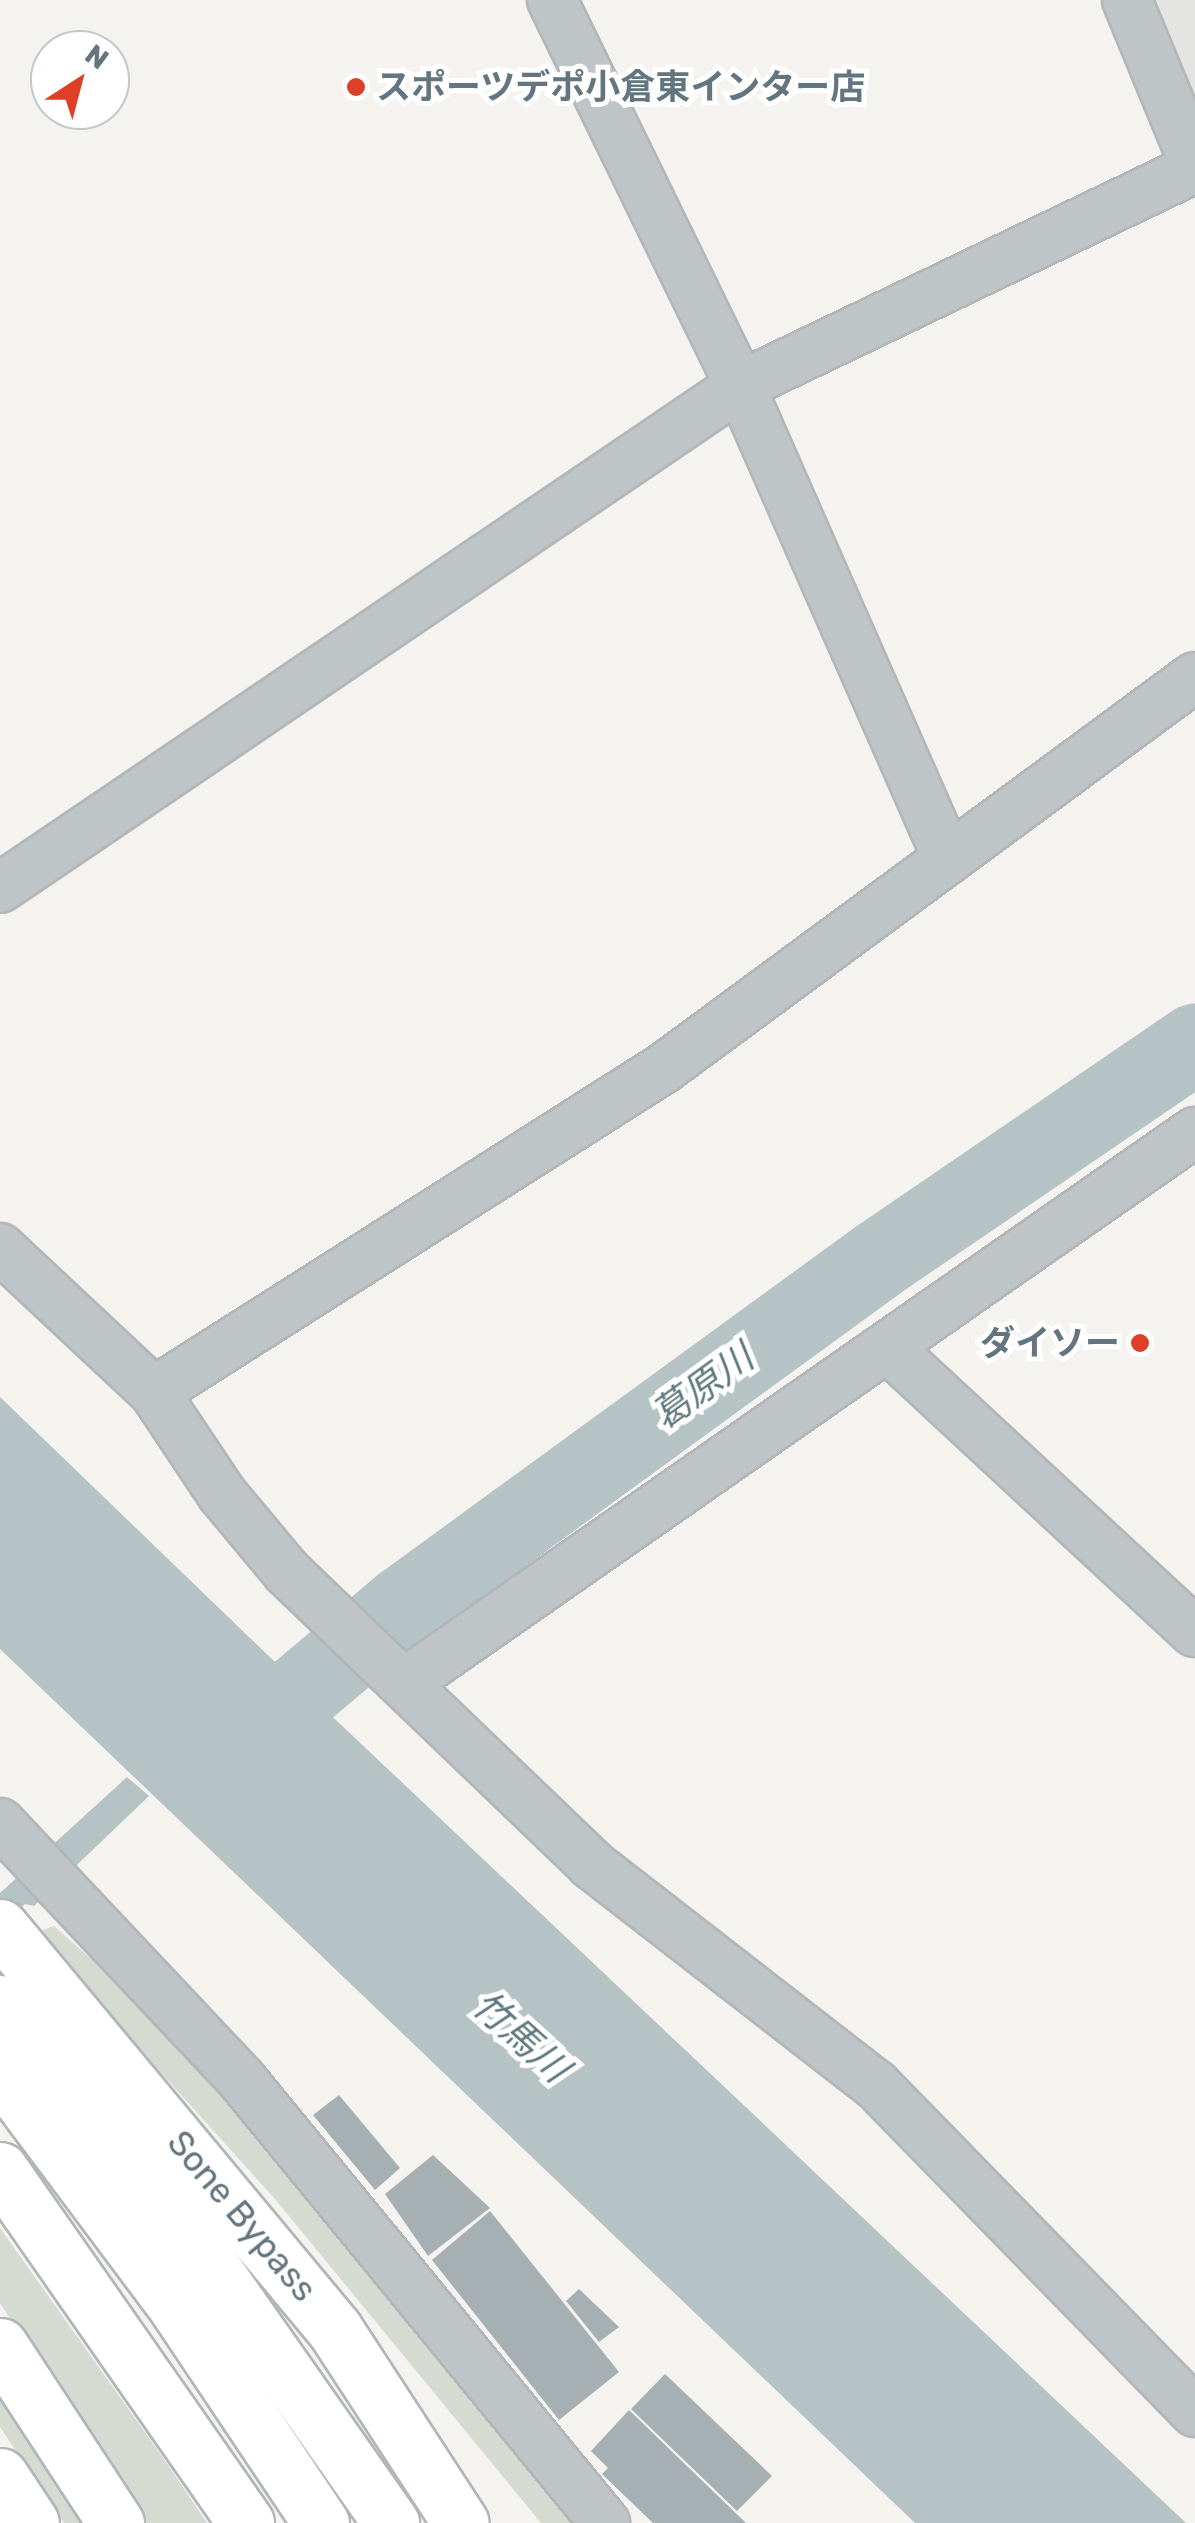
<!DOCTYPE html>
<meta charset="utf-8">
<style>
body{margin:0}
#map{position:relative;width:1195px;height:2523px;overflow:hidden;background:#f4f3f0;font-family:Rubik,"Noto Sans JP",sans-serif}
div>[style]{position:absolute}
.built>*{inset:0;background:#e4e5e3}
.green>*{inset:0;background:#d5dbd1}
.water>*{inset:0;background:#b5c3c5}
.river>*{height:80px;margin:-40px;padding:0 40px;transform-origin:40px;border-radius:40px;background:#b5c3c5}
.building>*{inset:0;background:#a6afb2}
.roads{filter:drop-shadow(2px 0 #b2b6b8) drop-shadow(-2px 0 #b2b6b8) drop-shadow(0 2px #b2b6b8) drop-shadow(0 -2px #b2b6b8)}
.minor>*{height:48px;margin:-24px;padding:0 24px;transform-origin:24px;border-radius:24px;background:#bfc4c6}
.highway>*{height:55px;margin:-27.5px;padding:0 27.5px;transform-origin:27.5px;border-radius:27.5px;background:#fff}
.dots>*{width:28px;height:28px;translate:-50% -50%;box-sizing:border-box;border:5px solid #fff;border-radius:50%}
span{translate:-50% -50%;white-space:nowrap;text-align:center;line-height:1.15;-webkit-text-stroke:10px #fff;paint-order:stroke}
.poi-label{font-size:35px;color:#637680;font-weight:700}
.left{translate:0 -50%;text-align:left}
.right{translate:-100% -50%;text-align:right}
.street-label{font-size:35px;color:#637680}
.water-label{font-size:38px;color:#5f787e;font-style:italic}
.north{position:absolute;left:30px;top:30px;width:100px;height:100px;box-sizing:border-box;background:#fff;border:2px solid #c1c8cc;border-radius:50%;rotate:36deg;font-size:28px;font-weight:700;line-height:40px;text-align:center;color:#637680}
.north::after{content:'';display:block;margin:auto;width:35px;height:45px;background:#dd4026;clip-path:polygon(50% 0,100% 100%,50% 72%,0 100%)}
</style>
<div id="map">
<div class="built">
<i style="clip-path:polygon(1152px 0,1195px 0,1195px 110px)"></i>
</div>
<div class="green">
<i style="clip-path:polygon(54px 1926px,123px 1987px,248px 2125px,574px 2523px,541px 2523px,275px 2199px,35px 1933px)"></i>
<i style="clip-path:polygon(0 2228px,166px 2462px,207px 2523px,141px 2523px,0 2303px)"></i>
<i style="clip-path:polygon(0 2381px,90px 2523px,64px 2523px,0 2427px)"></i>
</div>
<div class="water">
<i style="clip-path:polygon(0 1397px,301px 1687px,1186px 2523px,915px 2523px,0 1649px)"></i>
<i style="clip-path:polygon(127px 1777px,149px 1796px,34px 1906px,25px 1904px,0 1927px,0 1893px)"></i>
</div>
<div class="river">
<i style="left:229px;top:1753px;width:228px;rotate:-40.2deg"></i>
<i style="left:403px;top:1606px;width:588px;rotate:-36.07deg"></i>
<i style="left:878px;top:1260px;width:384px;rotate:-34.3deg"></i>
</div>
<div class="building">
<i style="clip-path:polygon(339px 2095px,400px 2168px,375px 2190px,313px 2115px)"></i>
<i style="clip-path:polygon(433px 2155px,490px 2208px,428px 2256px,385px 2194px)"></i>
<i style="clip-path:polygon(490px 2211px,619px 2372px,559px 2420px,432px 2260px)"></i>
<i style="clip-path:polygon(579px 2289px,619px 2327px,599px 2342px,566px 2301px)"></i>
<i style="clip-path:polygon(665px 2374px,772px 2476px,737px 2511px,631px 2409px)"></i>
<i style="clip-path:polygon(629px 2410px,746px 2523px,653px 2523px,602px 2474px,608px 2468px,591px 2451px)"></i>
</div>
<div class="roads">
<div class="minor">
<i style="left:552px;top:0;width:429px;rotate:64deg"></i>
<i style="left:740px;top:386px;width:517px;rotate:66.26deg"></i>
<i style="left:1127px;top:0;width:178px;rotate:67.6deg"></i>
<i style="left:0;top:888px;width:894px;rotate:-34.15deg"></i>
<i style="left:740px;top:386px;width:505px;rotate:-25.6deg"></i>
<i style="left:0;top:1248px;width:211px;rotate:43.1deg"></i>
<i style="left:154px;top:1392px;width:123px;rotate:56.3deg"></i>
<i style="left:222px;top:1494px;width:102px;rotate:50.2deg"></i>
<i style="left:287px;top:1572px;width:422px;rotate:43.8deg"></i>
<i style="left:591px;top:1864px;width:361px;rotate:37.8deg"></i>
<i style="left:876px;top:2085px;width:457px;rotate:45.7deg"></i>
<i style="left:888px;top:1348px;width:418px;rotate:42.8deg"></i>
<i style="left:154px;top:1392px;width:604px;rotate:-32.43deg"></i>
<i style="left:664px;top:1068px;width:659px;rotate:-36.37deg"></i>
<i style="left:406px;top:1682px;width:962px;rotate:-34.88deg"></i>
<i style="left:0;top:1823px;width:353px;rotate:46.7deg"></i>
<i style="left:242px;top:2080px;width:573px;rotate:50.67deg"></i>
</div>
<div class="highway">
<i style="left:0;top:1927px;width:524px;rotate:50.26deg"></i>
<i style="left:335px;top:2330px;width:230px;rotate:56.9deg"></i>
<i style="left:0;top:2003px;width:321px;rotate:51.1deg"></i>
<i style="left:202px;top:2253px;width:330px;rotate:55deg"></i>
<i style="left:0;top:2071px;width:296px;rotate:53.2deg"></i>
<i style="left:177px;top:2308px;width:259px;rotate:56.2deg"></i>
<i style="left:0;top:2170px;width:430px;rotate:55.1deg"></i>
<i style="left:0;top:2346px;width:212px;rotate:56.8deg"></i>
<i style="left:0;top:2476px;width:56px;rotate:56.6deg"></i>
</div>
</div>
<div class="dots">
<i style="left:356px;top:87px;background:#dd4026"></i>
<i style="left:1140px;top:1343px;background:#dd4026"></i>
</div>
<div class="poi-label">
<span class="left" style="left:376px;top:87px">スポーツデポ小倉東インター店</span>
<span class="right" style="left:1120px;top:1343px">ダイソー</span>
</div>
<div class="street-label">
<span style="left:242px;top:2216px;rotate:50deg">Sone Bypass</span>
</div>
<div class="water-label">
<span style="left:703px;top:1387px;rotate:-36deg">葛原川</span>
<span style="left:520px;top:2037px;rotate:42deg">竹馬川</span>
</div>
<div class="north">N</div>
</div>
